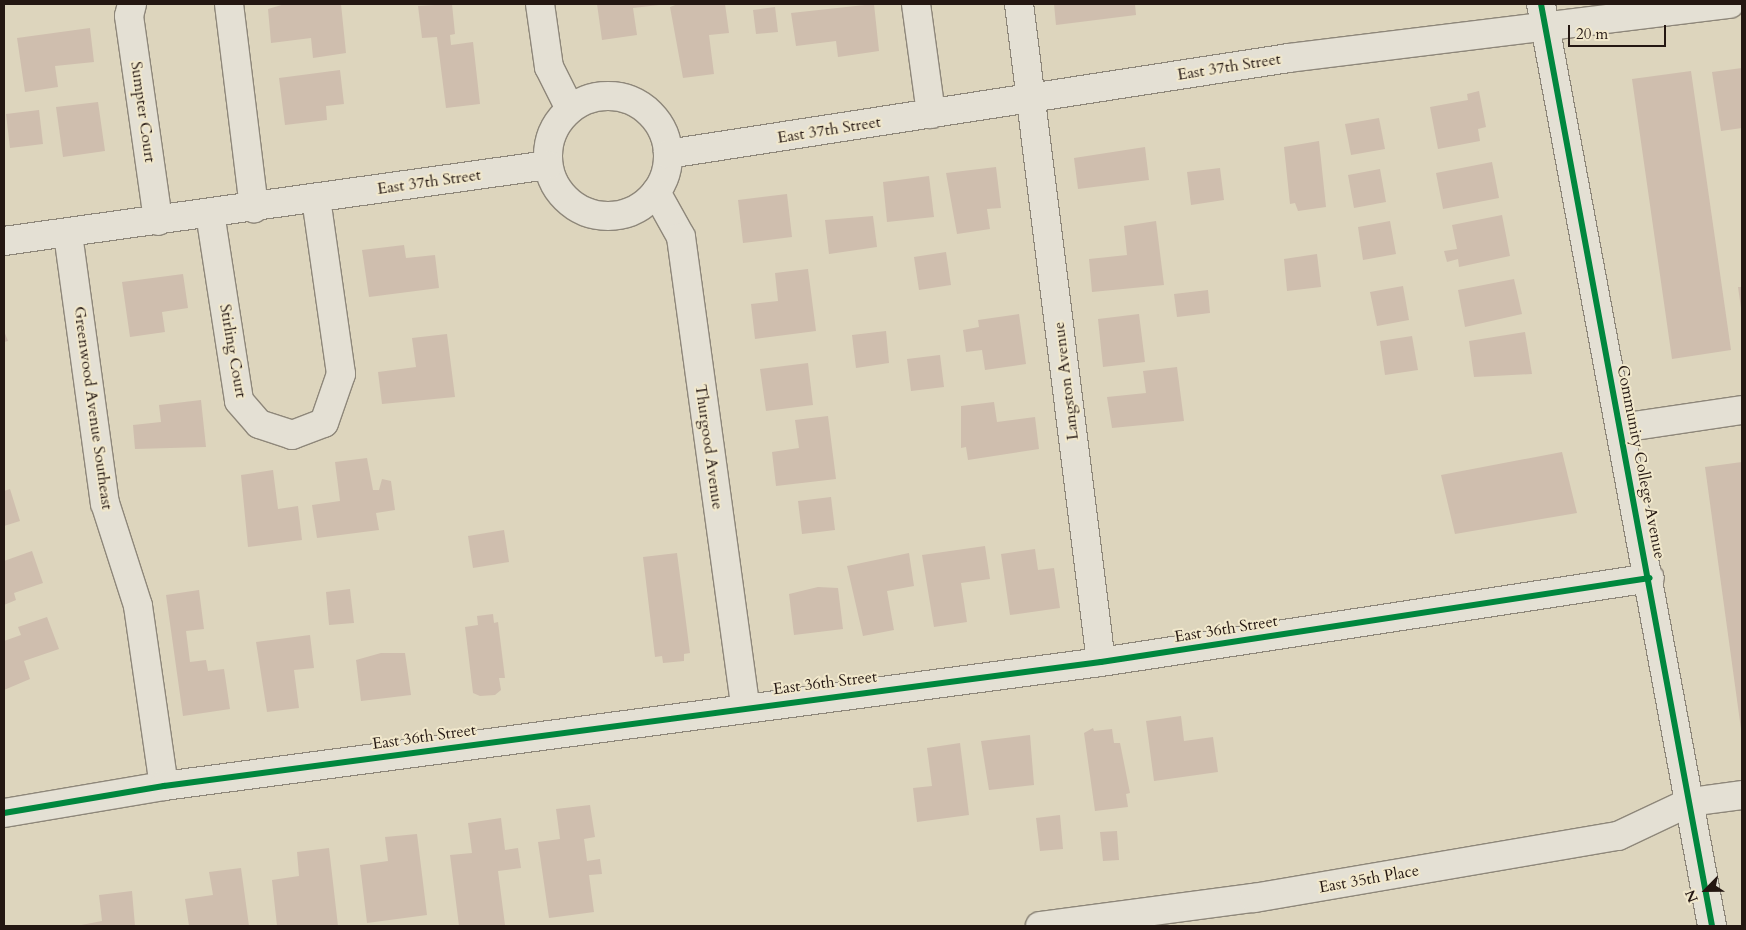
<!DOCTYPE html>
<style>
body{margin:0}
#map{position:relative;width:1746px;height:930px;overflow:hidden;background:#ddd5bd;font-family:Cardo,serif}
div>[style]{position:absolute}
.building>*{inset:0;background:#cfbeae}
.roads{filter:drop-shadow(1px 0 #8e877a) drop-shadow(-1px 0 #8e877a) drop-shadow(0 1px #8e877a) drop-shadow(0 -1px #8e877a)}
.minor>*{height:28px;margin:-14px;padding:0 14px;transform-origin:14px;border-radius:14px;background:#e4e0d4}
.minor>.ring{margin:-14px;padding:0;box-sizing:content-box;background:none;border:28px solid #e4e0d4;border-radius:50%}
.cycleway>*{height:6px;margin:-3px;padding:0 3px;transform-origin:3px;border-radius:3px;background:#00873e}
span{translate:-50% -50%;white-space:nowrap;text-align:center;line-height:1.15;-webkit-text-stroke:4px #f1e8cc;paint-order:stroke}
.street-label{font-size:16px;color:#241712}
.frame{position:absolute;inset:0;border:5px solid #241712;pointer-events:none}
.north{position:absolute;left:1681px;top:865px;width:50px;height:50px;-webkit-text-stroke:4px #f1e8cc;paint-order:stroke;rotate:247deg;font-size:14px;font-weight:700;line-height:20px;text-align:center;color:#241712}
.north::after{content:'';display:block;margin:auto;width:18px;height:22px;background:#241712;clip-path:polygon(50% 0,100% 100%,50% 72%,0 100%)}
.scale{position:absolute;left:1568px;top:25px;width:98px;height:22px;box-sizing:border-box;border:2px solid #241712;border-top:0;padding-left:6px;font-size:15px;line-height:18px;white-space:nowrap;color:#241712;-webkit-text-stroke:4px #f1e8cc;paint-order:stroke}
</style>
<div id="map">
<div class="building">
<i style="clip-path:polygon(285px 4px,341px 4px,346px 53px,313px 58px,311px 38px,271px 43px,268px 9px)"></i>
<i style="clip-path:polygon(452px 4px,455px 34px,450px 35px,451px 45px,473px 42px,480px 104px,446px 108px,437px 37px,422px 38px,418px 6px)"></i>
<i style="clip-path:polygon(597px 4px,659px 4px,659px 5px,633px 8px,637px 35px,602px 40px)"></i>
<i style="clip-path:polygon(678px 4px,725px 4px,729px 33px,709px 35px,714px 74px,683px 78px,670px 7px)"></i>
<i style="clip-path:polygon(874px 4px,879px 51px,838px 57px,836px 41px,796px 46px,791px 13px)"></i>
<i style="clip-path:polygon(1054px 4px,1135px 4px,1136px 15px,1056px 25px)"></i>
<i style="clip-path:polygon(775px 7px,778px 32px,756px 34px,753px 10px)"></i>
<i style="clip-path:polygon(90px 28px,94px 62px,55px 66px,58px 87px,25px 92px,17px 38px)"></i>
<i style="clip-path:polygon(1742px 68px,1742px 128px,1721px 131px,1712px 72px)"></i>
<i style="clip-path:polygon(340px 70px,344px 104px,326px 106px,327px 120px,285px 125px,279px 78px)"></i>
<i style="clip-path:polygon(1691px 71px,1731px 350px,1672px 359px,1632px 79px)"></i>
<i style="clip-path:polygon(1479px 91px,1486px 127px,1478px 129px,1480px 141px,1438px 149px,1430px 107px,1468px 100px,1467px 94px)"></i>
<i style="clip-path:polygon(98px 102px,105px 151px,63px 157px,56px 107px)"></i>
<i style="clip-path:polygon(39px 110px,43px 144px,10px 148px,6px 114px)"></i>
<i style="clip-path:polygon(1379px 118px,1385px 149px,1351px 155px,1345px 124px)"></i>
<i style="clip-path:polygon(1319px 141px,1326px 207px,1298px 211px,1295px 203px,1290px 204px,1284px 147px)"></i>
<i style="clip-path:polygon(1145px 147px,1149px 180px,1078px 189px,1074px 158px)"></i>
<i style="clip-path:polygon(1492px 162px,1499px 198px,1443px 209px,1436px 173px)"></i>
<i style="clip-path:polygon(996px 167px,1001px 208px,987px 209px,990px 229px,957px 234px,946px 173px)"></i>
<i style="clip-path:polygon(1220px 168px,1224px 200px,1191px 205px,1187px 172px)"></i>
<i style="clip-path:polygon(1380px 169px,1386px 202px,1354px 208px,1348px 175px)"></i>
<i style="clip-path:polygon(929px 176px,934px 217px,887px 222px,883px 182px)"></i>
<i style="clip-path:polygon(787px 194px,792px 237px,743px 243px,738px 200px)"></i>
<i style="clip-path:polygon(1502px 215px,1510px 256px,1459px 267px,1458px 259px,1447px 262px,1444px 251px,1457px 249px,1452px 225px)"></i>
<i style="clip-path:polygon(873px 216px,877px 247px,829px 254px,825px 220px)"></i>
<i style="clip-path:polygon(1156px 221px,1164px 285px,1092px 292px,1089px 259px,1127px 255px,1124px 226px)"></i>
<i style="clip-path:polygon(1390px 221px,1396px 254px,1363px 260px,1358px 227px)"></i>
<i style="clip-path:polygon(404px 245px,406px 258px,435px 255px,439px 288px,369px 297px,362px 250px)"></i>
<i style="clip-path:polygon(946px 252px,951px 285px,919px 290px,914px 257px)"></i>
<i style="clip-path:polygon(1317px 254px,1321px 287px,1287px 291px,1284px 259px)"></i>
<i style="clip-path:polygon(808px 269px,816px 331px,755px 339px,751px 304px,778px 301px,775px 273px)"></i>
<i style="clip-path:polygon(183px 274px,188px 308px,162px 312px,165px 332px,130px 337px,122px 282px)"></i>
<i style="clip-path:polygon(1514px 279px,1522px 314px,1465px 327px,1458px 290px)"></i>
<i style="clip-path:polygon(1403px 286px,1409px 320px,1377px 326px,1370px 292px)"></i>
<i style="clip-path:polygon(1738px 287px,1742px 287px,1742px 308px,1741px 308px)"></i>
<i style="clip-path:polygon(1208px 290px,1210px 313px,1177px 317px,1174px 294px)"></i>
<i style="clip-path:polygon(1019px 314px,1026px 364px,985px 370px,982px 350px,966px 352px,963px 330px,979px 327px,978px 320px)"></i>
<i style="clip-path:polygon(1139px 314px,1145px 362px,1103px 367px,1098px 319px)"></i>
<i style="clip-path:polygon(4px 331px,8px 341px,4px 342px)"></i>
<i style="clip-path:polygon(886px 331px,889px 363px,856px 368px,852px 335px)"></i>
<i style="clip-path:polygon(1525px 332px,1532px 374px,1474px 377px,1469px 341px)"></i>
<i style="clip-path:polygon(447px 334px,455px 397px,382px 404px,378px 372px,416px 367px,412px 338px)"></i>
<i style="clip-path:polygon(1412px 336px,1418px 370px,1385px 375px,1380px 341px)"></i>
<i style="clip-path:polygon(940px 355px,944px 387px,911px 391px,907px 359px)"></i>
<i style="clip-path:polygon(808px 363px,813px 405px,766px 411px,760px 369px)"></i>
<i style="clip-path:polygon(1177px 367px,1184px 421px,1112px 428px,1107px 397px,1146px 393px,1143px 371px)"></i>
<i style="clip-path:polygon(201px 400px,206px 447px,135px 449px,133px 425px,161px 422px,159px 405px)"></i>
<i style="clip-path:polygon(994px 402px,997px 422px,1035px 417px,1039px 449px,968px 460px,966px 447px,961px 448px,961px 406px)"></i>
<i style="clip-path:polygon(828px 416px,836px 479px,776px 486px,772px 452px,799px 448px,795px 420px)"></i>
<i style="clip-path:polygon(1562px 452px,1577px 513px,1455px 534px,1441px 475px)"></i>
<i style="clip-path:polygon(367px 458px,373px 490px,379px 490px,382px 479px,391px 481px,395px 510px,376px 513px,379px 530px,317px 538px,312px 505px,340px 501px,335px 462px)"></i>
<i style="clip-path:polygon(1742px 462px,1742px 729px,1741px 729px,1705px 467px)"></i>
<i style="clip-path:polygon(273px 470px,278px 509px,298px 506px,302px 540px,248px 547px,241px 475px)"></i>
<i style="clip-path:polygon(10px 489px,20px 521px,4px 526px,4px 491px)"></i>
<i style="clip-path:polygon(831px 497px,835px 530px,802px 534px,798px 501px)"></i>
<i style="clip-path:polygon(504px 530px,509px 562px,473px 568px,468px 536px)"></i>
<i style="clip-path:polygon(985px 546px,990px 579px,961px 583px,967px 622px,934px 627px,922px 555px)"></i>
<i style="clip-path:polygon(1035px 549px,1038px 570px,1054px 568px,1060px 608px,1010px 615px,1001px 554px)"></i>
<i style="clip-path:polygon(32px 551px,43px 583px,14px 593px,16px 600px,4px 605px,4px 561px)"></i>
<i style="clip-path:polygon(677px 553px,690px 653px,684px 654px,684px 661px,663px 663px,662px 656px,655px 657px,643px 557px)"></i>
<i style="clip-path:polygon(909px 553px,914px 586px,887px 591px,894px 630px,863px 636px,847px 566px)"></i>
<i style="clip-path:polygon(818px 587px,838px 588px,843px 629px,794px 635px,789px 594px)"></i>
<i style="clip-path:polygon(350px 589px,354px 623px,329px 625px,326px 592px)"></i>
<i style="clip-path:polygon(199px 590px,204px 629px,186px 631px,190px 662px,206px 660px,208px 671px,224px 669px,230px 709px,183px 716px,166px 595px)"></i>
<i style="clip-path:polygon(493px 614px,494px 623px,498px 622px,505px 678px,499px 678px,501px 690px,495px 695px,480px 696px,473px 693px,465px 627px,478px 625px,477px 616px)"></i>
<i style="clip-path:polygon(47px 617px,59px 649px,24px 661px,30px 679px,4px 690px,4px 641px,21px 635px,18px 627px)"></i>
<i style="clip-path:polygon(310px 635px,314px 668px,294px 670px,299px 708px,267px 712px,256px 642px)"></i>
<i style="clip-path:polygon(381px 653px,405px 653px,411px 695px,361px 701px,356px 660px)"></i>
<i style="clip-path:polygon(1181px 716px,1184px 741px,1213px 737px,1218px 772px,1154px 781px,1146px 721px)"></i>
<i style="clip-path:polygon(1093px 728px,1094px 731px,1112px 729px,1114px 743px,1120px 743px,1130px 793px,1126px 794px,1128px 807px,1095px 811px,1084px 733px)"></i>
<i style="clip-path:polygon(1030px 735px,1034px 785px,989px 790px,981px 741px)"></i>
<i style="clip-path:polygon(960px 743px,969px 815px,917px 822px,913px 788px,932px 786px,927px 748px)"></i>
<i style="clip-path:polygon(590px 805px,595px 837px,584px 839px,587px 861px,600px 859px,602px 874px,589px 875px,594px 912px,549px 918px,538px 842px,560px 839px,556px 809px)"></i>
<i style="clip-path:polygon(1060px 815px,1063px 849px,1040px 851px,1036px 818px)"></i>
<i style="clip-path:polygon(501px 818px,505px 850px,518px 848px,521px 868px,498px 871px,505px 925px,459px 926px,450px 855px,472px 853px,468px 823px)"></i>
<i style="clip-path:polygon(1117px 831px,1119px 860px,1103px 861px,1100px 832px)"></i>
<i style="clip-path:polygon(417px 834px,427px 915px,367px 923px,360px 865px,388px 861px,385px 837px)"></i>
<i style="clip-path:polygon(329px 848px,338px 926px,277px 926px,272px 880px,299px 876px,297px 852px)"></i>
<i style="clip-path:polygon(241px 868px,249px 926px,189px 926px,185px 899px,213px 895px,209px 872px)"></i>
<i style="clip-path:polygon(132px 891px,135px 926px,76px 926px,102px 921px,99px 895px)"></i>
</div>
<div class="roads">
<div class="minor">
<i style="left:132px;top:4px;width:12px;rotate:104deg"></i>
<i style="left:129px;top:16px;width:207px;rotate:81.9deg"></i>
<i style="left:229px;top:4px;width:206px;rotate:83deg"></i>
<i style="left:540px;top:4px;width:64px;rotate:81.9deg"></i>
<i style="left:549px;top:67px;width:47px;rotate:63.4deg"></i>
<i style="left:916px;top:4px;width:111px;rotate:82.2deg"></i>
<i style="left:1019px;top:4px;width:663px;rotate:82.9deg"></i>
<i style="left:1541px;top:4px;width:938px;rotate:79.49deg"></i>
<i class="ring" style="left:548px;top:96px;width:92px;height:92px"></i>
<i style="left:668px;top:154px;width:628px;rotate:-8.79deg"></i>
<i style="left:1289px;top:58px;width:444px;rotate:-7deg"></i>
<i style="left:656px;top:192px;width:51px;rotate:60.9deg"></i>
<i style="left:681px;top:237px;width:474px;rotate:82.2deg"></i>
<i style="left:210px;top:213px;width:190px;rotate:81.2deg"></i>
<i style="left:239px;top:401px;width:30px;rotate:49deg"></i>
<i style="left:259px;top:424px;width:35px;rotate:18deg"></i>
<i style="left:292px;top:435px;width:34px;rotate:-21deg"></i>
<i style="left:324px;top:423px;width:52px;rotate:-70.9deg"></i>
<i style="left:341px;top:374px;width:177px;rotate:-98.1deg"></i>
<i style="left:68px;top:234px;width:272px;rotate:82.2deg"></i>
<i style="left:105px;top:503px;width:108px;rotate:72.2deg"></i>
<i style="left:138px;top:606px;width:182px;rotate:81.8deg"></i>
<i style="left:4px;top:241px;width:549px;rotate:-7.95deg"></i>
<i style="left:1620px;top:428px;width:123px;rotate:-8.4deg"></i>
<i style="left:4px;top:813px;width:162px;rotate:-9.6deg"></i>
<i style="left:164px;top:786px;width:945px;rotate:-7.54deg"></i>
<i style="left:1101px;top:662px;width:555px;rotate:-8.7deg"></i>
<i style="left:1040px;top:926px;width:216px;rotate:-7.5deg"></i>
<i style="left:1254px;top:898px;width:369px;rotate:-9.7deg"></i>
<i style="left:1618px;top:836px;width:80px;rotate:-25.3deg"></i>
<i style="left:1690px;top:802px;width:52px;rotate:-7.7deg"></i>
</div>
</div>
<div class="cycleway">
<i style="left:1541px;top:4px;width:938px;rotate:79.49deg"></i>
<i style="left:4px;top:813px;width:162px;rotate:-9.6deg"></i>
<i style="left:164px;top:786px;width:945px;rotate:-7.54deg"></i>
<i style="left:1101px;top:662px;width:555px;rotate:-8.7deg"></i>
</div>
<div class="street-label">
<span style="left:1229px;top:67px;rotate:-9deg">East 37th Street</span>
<span style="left:143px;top:112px;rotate:82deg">Sumpter Court</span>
<span style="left:829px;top:130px;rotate:-9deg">East 37th Street</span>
<span style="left:429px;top:182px;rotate:-8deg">East 37th Street</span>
<span style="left:233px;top:351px;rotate:80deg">Stirling Court</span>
<span style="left:1066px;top:381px;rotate:-97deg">Langston Avenue</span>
<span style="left:93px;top:408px;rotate:82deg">Greenwood Avenue Southeast</span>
<span style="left:709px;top:447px;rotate:82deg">Thurgood Avenue</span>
<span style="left:1641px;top:462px;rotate:79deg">Community College Avenue</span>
<span style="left:1226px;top:629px;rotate:-9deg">East 36th Street</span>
<span style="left:825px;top:683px;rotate:-7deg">East 36th Street</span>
<span style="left:424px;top:737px;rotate:-8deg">East 36th Street</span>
<span style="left:1369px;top:879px;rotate:-10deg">East 35th Place</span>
</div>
<div class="frame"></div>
<div class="north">N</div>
<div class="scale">20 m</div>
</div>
